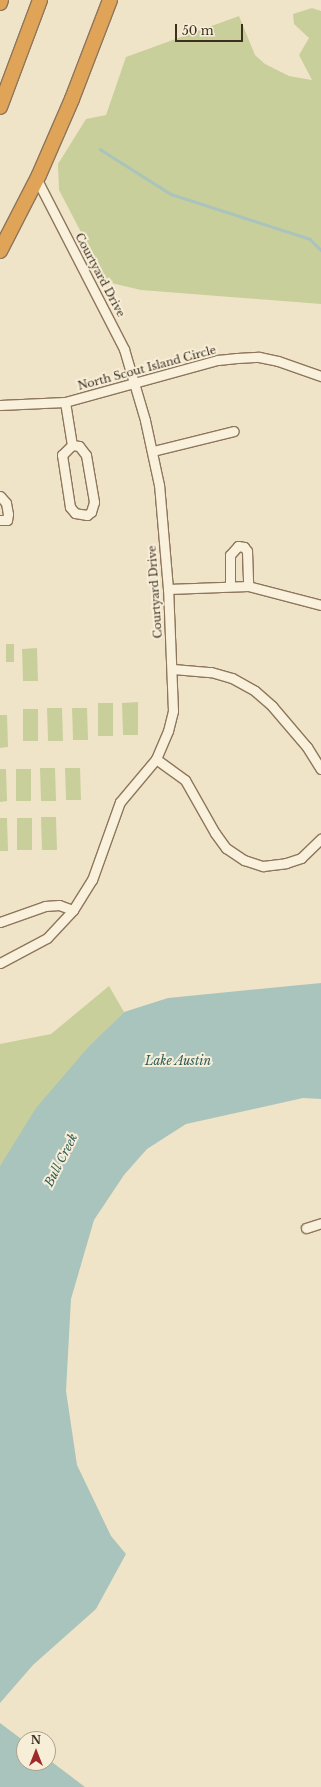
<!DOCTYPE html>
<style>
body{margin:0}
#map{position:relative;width:321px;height:1787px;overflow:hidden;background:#f0e4c8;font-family:"Libre Baskerville",serif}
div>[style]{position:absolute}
.green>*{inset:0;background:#c9cf9b}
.water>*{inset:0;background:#a9c4bc}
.stream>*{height:2.5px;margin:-1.25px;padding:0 1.25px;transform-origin:1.25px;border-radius:1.25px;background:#a9c4bc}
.roads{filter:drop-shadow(1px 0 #8d765c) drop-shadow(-1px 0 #8d765c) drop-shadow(0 1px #8d765c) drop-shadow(0 -1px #8d765c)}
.minor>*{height:9px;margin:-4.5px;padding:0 4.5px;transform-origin:4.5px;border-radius:4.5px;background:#faf1dc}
.highway>*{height:14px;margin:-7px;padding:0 7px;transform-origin:7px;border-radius:7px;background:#e0a458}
span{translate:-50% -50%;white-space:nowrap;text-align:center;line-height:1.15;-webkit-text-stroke:4px #f7eed8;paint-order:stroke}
.street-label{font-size:11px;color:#3d2e20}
.water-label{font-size:12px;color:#2f5d5a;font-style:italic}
.north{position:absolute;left:16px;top:1731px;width:40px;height:40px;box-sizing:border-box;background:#f7eed8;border:1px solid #ada18e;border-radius:50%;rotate:0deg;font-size:11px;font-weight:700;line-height:16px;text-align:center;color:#3d2e20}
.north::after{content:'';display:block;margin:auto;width:14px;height:18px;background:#9e2a2b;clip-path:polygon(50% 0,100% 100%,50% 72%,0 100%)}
.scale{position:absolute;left:175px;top:24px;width:68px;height:18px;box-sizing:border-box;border:2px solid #3d2e20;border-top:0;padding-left:5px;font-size:12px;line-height:14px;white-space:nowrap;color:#3d2e20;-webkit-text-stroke:3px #f7eed8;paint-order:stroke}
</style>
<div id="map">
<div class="green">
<i style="clip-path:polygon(312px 8px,321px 11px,321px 304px,141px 290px,107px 282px,59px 190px,58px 164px,86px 119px,106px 115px,126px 57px,239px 16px,255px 55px,265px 64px,289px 76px,312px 80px,299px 55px,309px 38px,294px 24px,293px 14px)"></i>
<i style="clip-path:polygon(6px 644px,14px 644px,14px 662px,6px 662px)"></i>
<i style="clip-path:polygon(37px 648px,38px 681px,23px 681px,22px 649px)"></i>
<i style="clip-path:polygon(138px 702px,138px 735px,123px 735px,122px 703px)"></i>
<i style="clip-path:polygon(98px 703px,113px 703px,113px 736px,98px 736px)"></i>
<i style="clip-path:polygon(47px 708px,62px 708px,63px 741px,48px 741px)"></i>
<i style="clip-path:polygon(72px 708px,87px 708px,88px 740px,73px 740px)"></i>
<i style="clip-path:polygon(23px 709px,38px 709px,38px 741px,23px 741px)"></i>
<i style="clip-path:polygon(0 715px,7px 715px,8px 747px,0 748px)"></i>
<i style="clip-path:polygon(40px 768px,55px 768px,56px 801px,41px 801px)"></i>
<i style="clip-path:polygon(65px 768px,80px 768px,81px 800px,66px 800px)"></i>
<i style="clip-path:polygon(0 769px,6px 769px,7px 801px,0 802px)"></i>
<i style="clip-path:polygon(16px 769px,31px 769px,31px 801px,16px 801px)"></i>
<i style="clip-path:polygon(41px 817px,56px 817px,57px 850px,42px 850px)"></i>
<i style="clip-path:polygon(0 818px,7px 818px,8px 851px,0 851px)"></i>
<i style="clip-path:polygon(17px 818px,32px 818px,32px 850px,17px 850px)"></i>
<i style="clip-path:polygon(109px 986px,124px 1012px,90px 1045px,0 1166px,0 1044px,51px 1034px)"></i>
</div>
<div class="water">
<i style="clip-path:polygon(321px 983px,321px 1099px,303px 1098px,186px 1124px,147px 1149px,124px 1175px,94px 1220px,71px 1299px,66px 1391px,77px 1465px,111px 1536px,126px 1554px,96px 1609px,33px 1665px,0 1703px,0 1166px,36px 1108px,90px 1045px,124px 1012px,168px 998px)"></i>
<i style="clip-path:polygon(0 1723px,24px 1741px,24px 1763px,48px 1763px,48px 1759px,85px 1787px,0 1787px)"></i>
</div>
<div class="stream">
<i style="left:100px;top:149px;width:84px;rotate:32.4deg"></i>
<i style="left:171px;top:194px;width:146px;rotate:17.9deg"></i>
<i style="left:310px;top:239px;width:16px;rotate:45deg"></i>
</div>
<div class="roads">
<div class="minor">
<i style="left:65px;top:402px;width:44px;rotate:80.8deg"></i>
<i style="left:0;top:405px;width:65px;rotate:-2.6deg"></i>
<i style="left:65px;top:402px;width:159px;rotate:-15.4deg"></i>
<i style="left:218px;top:360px;width:19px;rotate:-6deg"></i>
<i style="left:237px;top:358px;width:22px;rotate:-3deg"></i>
<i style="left:259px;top:357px;width:19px;rotate:12deg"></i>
<i style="left:278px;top:361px;width:46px;rotate:19.2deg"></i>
<i style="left:72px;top:445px;width:7px;rotate:8deg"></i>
<i style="left:79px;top:446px;width:11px;rotate:52deg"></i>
<i style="left:86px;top:455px;width:48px;rotate:80.3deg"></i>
<i style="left:94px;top:502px;width:10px;rotate:107deg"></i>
<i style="left:91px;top:512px;width:5px;rotate:143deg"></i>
<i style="left:87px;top:515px;width:12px;rotate:-171deg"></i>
<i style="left:75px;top:513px;width:8px;rotate:-130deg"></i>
<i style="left:70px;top:507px;width:53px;rotate:-98.7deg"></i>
<i style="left:62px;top:455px;width:14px;rotate:-45deg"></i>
<i style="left:153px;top:451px;width:83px;rotate:-13.9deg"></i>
<i style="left:0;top:496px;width:9px;rotate:49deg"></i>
<i style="left:6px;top:503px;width:11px;rotate:80deg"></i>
<i style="left:8px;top:514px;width:6px;rotate:99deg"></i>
<i style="left:7px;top:520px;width:7px;rotate:180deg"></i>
<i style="left:230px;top:585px;width:30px;rotate:-90deg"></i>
<i style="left:230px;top:555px;width:12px;rotate:-48deg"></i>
<i style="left:238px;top:546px;width:6px;rotate:9deg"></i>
<i style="left:244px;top:547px;width:5px;rotate:53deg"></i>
<i style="left:247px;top:551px;width:35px;rotate:88deg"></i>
<i style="left:168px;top:589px;width:80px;rotate:-2.1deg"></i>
<i style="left:248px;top:586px;width:75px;rotate:14.6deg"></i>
<i style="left:173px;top:669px;width:38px;rotate:5deg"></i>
<i style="left:211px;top:672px;width:22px;rotate:16deg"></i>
<i style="left:232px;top:678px;width:26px;rotate:29deg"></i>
<i style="left:255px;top:691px;width:23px;rotate:41deg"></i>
<i style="left:272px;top:706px;width:54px;rotate:49.5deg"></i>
<i style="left:307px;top:747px;width:26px;rotate:58deg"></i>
<i style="left:156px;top:759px;width:36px;rotate:36deg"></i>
<i style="left:185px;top:780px;width:61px;rotate:60.5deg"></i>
<i style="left:215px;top:833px;width:19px;rotate:54deg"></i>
<i style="left:226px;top:848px;width:22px;rotate:34deg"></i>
<i style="left:244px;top:860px;width:20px;rotate:18deg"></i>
<i style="left:263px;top:866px;width:23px;rotate:-7deg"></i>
<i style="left:286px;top:863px;width:16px;rotate:-18deg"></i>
<i style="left:301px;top:858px;width:28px;rotate:-44deg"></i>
<i style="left:0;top:922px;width:48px;rotate:-19.6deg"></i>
<i style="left:45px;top:906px;width:14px;rotate:-4deg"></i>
<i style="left:59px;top:905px;width:15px;rotate:20deg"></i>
<i style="left:0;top:963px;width:53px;rotate:-28deg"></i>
<i style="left:47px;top:938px;width:38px;rotate:-47deg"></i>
<i style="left:73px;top:910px;width:36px;rotate:-58deg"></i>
<i style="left:92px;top:880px;width:83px;rotate:-70.3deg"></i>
<i style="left:120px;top:802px;width:56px;rotate:-50.1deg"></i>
<i style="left:156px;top:759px;width:30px;rotate:-67deg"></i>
<i style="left:168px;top:731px;width:21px;rotate:-76deg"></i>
<i style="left:173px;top:711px;width:122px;rotate:-92.3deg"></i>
<i style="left:168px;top:589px;width:104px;rotate:-94.9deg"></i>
<i style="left:159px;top:485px;width:66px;rotate:-102.2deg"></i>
<i style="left:145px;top:420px;width:74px;rotate:-106.5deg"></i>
<i style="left:124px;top:349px;width:190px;rotate:-117.2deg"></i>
<i style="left:306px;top:1228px;width:16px;rotate:-18deg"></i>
</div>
<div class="highway">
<i style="left:0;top:3px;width:3px;rotate:-72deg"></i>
<i style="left:0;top:107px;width:114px;rotate:-69.5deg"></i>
<i style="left:0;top:251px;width:85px;rotate:-62.8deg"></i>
<i style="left:39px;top:175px;width:83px;rotate:-66.5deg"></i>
<i style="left:72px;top:99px;width:106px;rotate:-69deg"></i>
</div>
</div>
<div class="street-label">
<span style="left:100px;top:275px;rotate:62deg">Courtyard Drive</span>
<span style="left:147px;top:368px;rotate:-15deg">North Scout Island Circle</span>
<span style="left:155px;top:592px;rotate:-94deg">Courtyard Drive</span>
</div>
<div class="water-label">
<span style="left:178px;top:1061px">Lake Austin</span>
<span style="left:61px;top:1160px;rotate:-63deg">Bull Creek</span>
</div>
<div class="north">N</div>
<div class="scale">50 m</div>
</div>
